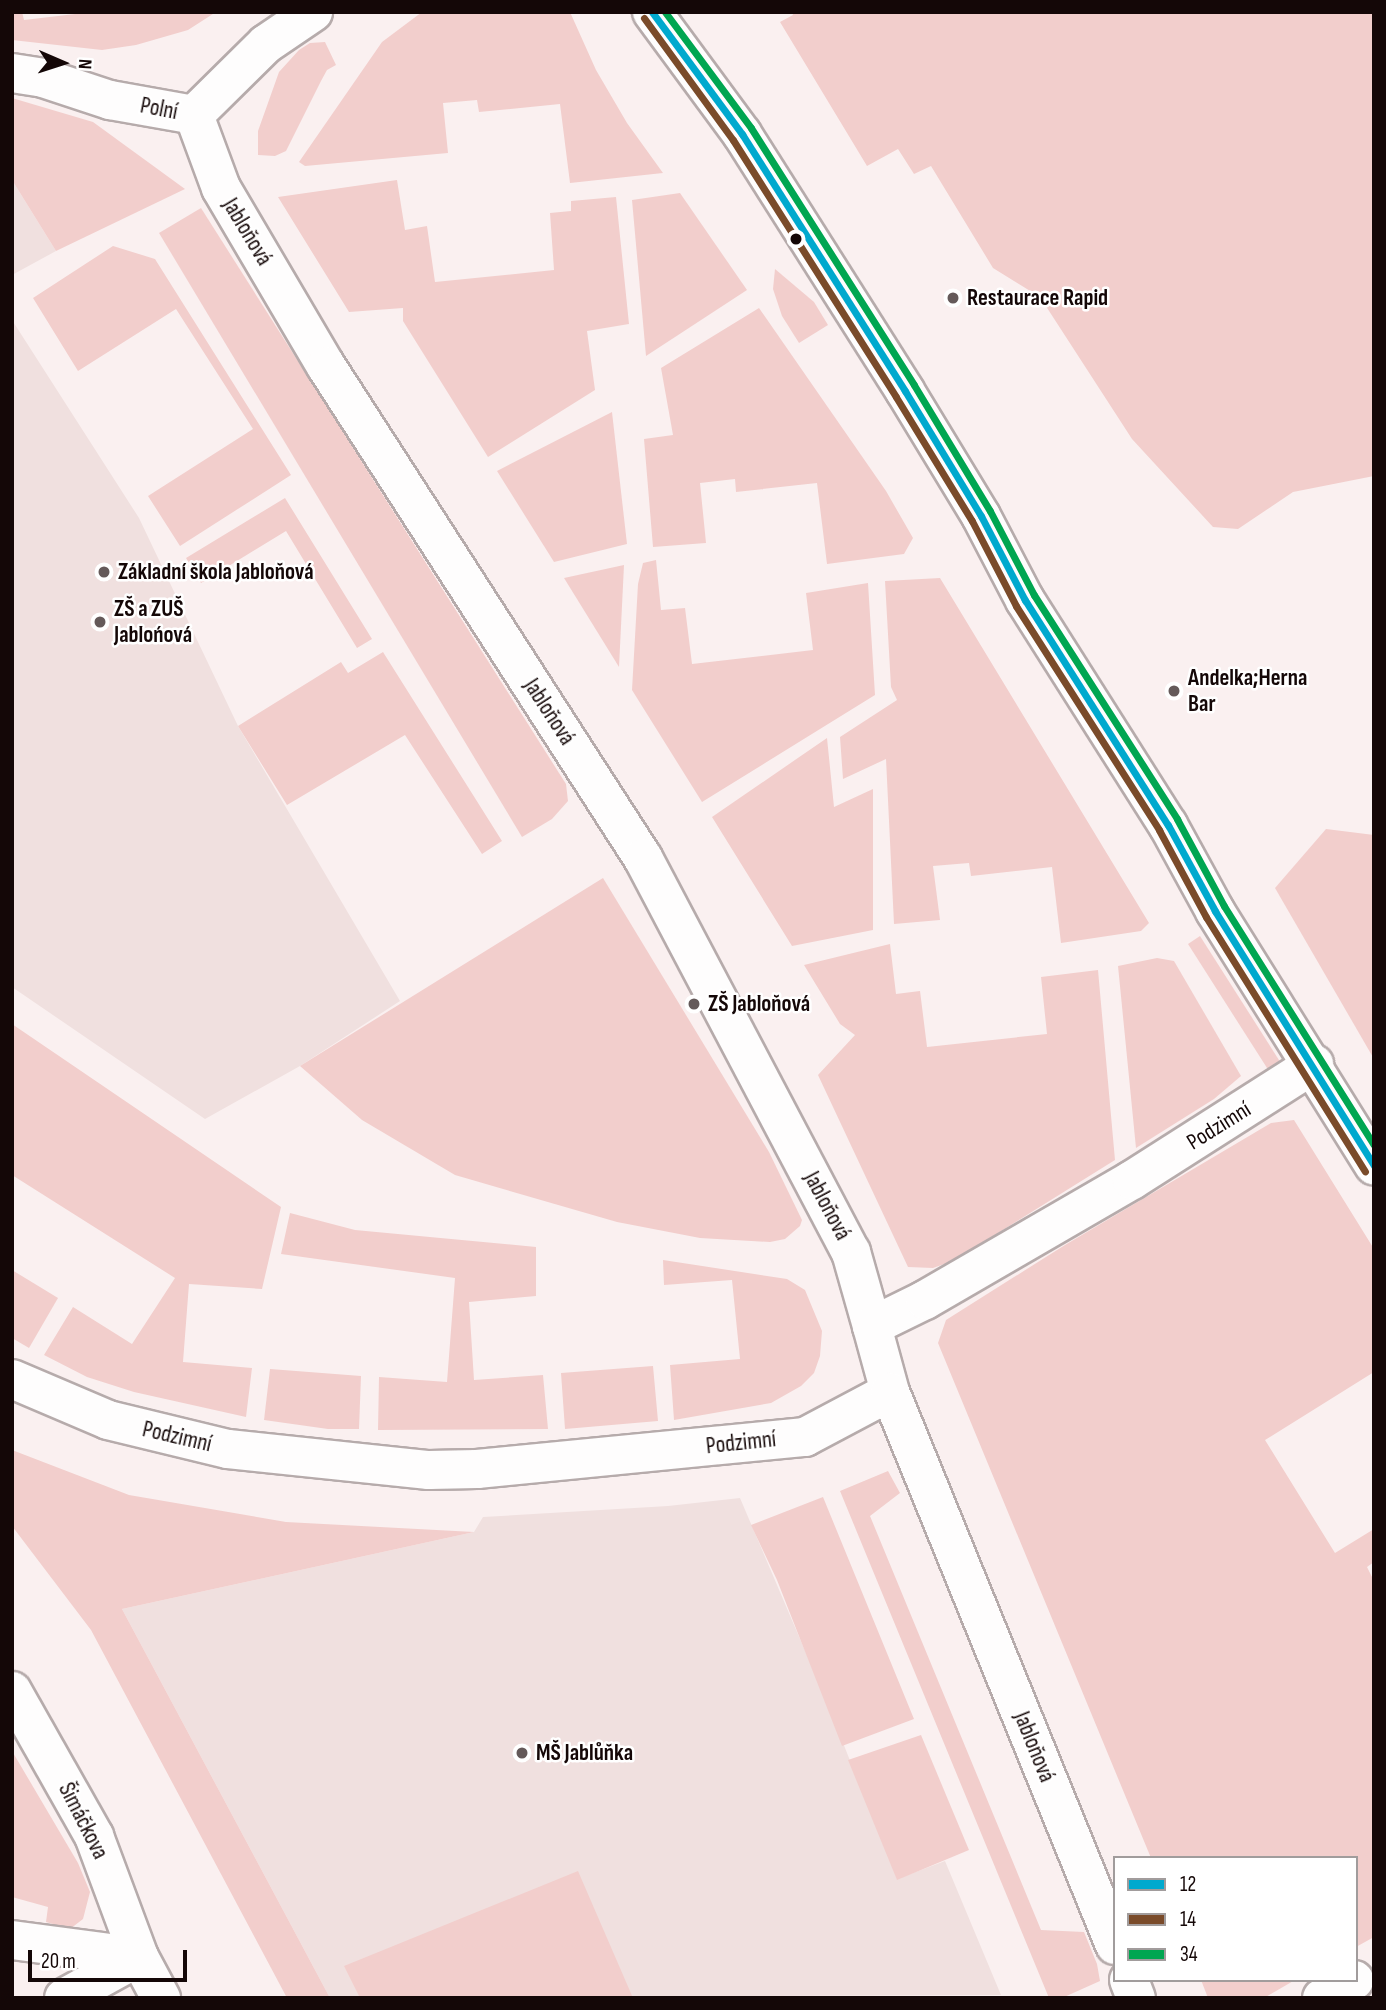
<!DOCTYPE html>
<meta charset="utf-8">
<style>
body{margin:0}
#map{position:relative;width:1386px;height:2010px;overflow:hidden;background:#faf0f0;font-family:"Sofia Sans Condensed",sans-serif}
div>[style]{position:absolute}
.built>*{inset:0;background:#f0e0df}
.green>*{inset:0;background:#f2cecc}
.roads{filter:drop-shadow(2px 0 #b6abab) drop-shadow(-2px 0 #b6abab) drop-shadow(0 2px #b6abab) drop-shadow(0 -2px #b6abab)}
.minor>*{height:38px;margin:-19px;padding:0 19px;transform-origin:19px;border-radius:19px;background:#fefdfd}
.tertiary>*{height:38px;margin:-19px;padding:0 19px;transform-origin:19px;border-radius:19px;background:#fefdfd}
.bus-1>*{height:7px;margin:-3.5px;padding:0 3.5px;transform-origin:3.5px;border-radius:3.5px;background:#00a9ce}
.bus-2>*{height:7px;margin:-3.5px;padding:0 3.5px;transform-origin:3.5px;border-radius:3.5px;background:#7a4b2a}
.bus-3>*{height:7px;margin:-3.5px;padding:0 3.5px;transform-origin:3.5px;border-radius:3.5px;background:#00a651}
.dots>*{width:19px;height:19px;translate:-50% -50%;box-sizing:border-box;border:4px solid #fff;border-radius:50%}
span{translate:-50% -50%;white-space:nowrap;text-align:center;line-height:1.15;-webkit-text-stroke:5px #fff;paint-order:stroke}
.street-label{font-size:23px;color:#140707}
.poi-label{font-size:23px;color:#140707;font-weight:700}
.left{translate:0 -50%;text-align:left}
.frame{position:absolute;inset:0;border:14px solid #140707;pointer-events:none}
.legend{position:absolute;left:1113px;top:1856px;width:245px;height:126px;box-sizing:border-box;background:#fff;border:2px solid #a19c9c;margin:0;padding:9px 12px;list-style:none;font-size:21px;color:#140707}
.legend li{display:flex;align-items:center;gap:14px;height:35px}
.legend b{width:35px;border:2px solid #a19c9c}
.north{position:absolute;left:28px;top:28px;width:70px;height:70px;-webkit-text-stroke:5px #fff;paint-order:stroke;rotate:93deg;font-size:19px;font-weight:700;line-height:28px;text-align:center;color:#140707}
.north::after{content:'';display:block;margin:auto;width:24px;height:32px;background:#140707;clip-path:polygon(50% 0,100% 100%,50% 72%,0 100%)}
.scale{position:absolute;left:28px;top:1950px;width:159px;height:32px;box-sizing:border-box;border:4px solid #140707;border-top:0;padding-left:9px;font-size:21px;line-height:24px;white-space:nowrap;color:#140707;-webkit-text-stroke:5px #fff;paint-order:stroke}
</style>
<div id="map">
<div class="built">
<i style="clip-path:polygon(12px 180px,56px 251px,12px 275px)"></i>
<i style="clip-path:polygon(12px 320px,139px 518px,238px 726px,400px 1001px,300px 1066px,205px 1119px,12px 987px)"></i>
<i style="clip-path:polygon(740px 1498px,826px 1700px,897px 1879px,945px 1861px,1001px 1995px,330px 1998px,122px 1609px,474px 1532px,483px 1517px,668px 1506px)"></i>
</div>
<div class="green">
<i style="clip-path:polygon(12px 12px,22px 12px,24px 20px,92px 12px,216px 12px,188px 30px,136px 45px,102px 50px,12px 40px)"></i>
<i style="clip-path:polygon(422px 12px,570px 12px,596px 70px,627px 123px,663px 173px,570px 183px,560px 104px,479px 112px,477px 100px,443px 103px,448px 153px,305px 166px,299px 162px,382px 42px)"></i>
<i style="clip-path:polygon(792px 12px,1374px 12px,1374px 476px,1293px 492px,1238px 529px,1213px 527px,1132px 439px,1040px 297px,993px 268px,931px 166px,914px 174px,898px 149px,867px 166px,780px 22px,793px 15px)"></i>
<i style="clip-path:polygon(325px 42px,336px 65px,327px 70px,321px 81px,286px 151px,275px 156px,258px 155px,258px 131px,279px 72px,299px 50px,310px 43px)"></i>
<i style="clip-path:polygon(12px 98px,93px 122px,185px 189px,56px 251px,12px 180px)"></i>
<i style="clip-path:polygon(397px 180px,405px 230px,427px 226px,435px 282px,554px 270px,550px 213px,571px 211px,571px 201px,616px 197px,629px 324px,587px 331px,595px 390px,488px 457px,403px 321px,403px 308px,349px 312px,278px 197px)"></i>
<i style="clip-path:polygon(680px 193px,747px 290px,646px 356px,632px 200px)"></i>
<i style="clip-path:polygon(201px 208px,566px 784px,568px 801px,552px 819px,522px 837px,159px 233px)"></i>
<i style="clip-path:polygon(113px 246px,155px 259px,291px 475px,180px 546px,148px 496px,253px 429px,176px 309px,78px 371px,33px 298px)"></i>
<i style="clip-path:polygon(775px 269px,814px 302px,828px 325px,799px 343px,782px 316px,773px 289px)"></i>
<i style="clip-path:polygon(759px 308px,886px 491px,913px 538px,904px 554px,827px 564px,817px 483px,736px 492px,735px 479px,700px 483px,706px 543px,653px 547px,644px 439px,673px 435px,661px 368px)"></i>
<i style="clip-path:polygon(612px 412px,627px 544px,554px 562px,497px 471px)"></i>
<i style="clip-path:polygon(285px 498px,372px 639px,357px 648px,286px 531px,201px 583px,186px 558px)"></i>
<i style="clip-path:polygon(656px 560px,661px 610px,685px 608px,692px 664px,813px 650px,806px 593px,868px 583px,875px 695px,702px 802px,632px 690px,638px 584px,643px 563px)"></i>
<i style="clip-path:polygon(624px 565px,619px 667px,564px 578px)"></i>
<i style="clip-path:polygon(940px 578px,1149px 923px,1141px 931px,1061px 943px,1052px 867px,971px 876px,969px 863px,933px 866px,940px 920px,894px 924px,886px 759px,843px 779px,840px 737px,897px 700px,891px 687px,885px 581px)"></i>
<i style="clip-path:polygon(383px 652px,502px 841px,482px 854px,405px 735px,287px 805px,238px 726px,341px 662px,348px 673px)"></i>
<i style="clip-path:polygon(827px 738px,834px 807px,873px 789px,873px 930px,792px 946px,712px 817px)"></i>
<i style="clip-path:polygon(1326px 829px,1374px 835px,1374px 1059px,1275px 888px)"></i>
<i style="clip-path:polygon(603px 878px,769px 1152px,802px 1220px,800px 1226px,785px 1239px,770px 1242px,700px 1238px,617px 1222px,455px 1175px,362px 1120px,300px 1066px)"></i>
<i style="clip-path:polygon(1200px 936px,1286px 1071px,1274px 1079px,1188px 944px)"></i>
<i style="clip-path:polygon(890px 944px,896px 994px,920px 991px,927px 1047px,1047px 1034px,1041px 977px,1098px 970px,1115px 1160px,953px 1261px,933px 1268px,908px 1267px,818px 1075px,855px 1035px,840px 1024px,804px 965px)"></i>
<i style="clip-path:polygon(1157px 958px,1174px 961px,1241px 1076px,1214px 1099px,1136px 1148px,1118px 966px)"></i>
<i style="clip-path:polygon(12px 1024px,281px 1207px,262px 1289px,189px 1284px,183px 1362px,252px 1368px,246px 1417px,134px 1392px,87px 1377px,44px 1355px,73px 1307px,132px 1344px,175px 1278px,12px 1175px)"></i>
<i style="clip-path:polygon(1294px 1120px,1374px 1249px,1374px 1372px,1265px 1440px,1335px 1553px,1374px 1529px,1374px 1562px,1367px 1567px,1374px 1581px,1374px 1937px,1356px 1947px,1356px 1858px,1151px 1858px,938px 1343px,946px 1320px,1065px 1245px,1271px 1123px)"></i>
<i style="clip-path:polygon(290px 1213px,355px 1230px,536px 1247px,536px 1296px,469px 1302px,474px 1380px,543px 1375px,548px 1429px,378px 1430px,379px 1377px,447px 1382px,455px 1278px,281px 1254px)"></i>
<i style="clip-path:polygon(663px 1260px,787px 1279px,805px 1290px,822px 1331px,820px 1356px,814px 1373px,801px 1386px,771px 1403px,674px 1420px,670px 1365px,740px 1359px,732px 1280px,664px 1285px)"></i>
<i style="clip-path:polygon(12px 1270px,58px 1298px,29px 1348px,12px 1338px)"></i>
<i style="clip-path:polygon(653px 1366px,658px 1421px,565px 1429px,561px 1373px)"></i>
<i style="clip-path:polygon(270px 1369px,361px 1376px,359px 1429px,328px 1429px,264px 1420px)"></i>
<i style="clip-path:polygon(12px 1450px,129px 1495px,286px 1522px,474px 1532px,122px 1609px,330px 1998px,287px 1998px,91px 1630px,12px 1526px)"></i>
<i style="clip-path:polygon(888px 1471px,900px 1493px,870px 1516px,1041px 1930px,1084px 1932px,1097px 1964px,1100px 1981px,1062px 1998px,1049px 1998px,840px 1491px)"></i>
<i style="clip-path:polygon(823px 1497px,914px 1719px,842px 1746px,777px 1580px,751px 1525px)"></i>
<i style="clip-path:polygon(921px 1735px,969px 1850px,897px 1880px,848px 1760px)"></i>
<i style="clip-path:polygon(12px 1751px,78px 1863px,90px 1892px,83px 1919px,70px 1929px,46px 1922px,48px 1907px,12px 1897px)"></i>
<i style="clip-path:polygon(578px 1871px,633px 1998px,360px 1998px,344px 1966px)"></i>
<i style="clip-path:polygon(1201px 1980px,1295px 1980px,1264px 1998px,1208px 1998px)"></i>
</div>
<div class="roads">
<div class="minor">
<i style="left:12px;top:73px;width:31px;rotate:9deg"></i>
<i style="left:43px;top:78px;width:71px;rotate:18.2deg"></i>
<i style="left:110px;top:100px;width:85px;rotate:10.1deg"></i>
<i style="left:194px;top:115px;width:78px;rotate:69.7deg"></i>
<i style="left:221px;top:188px;width:207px;rotate:59.5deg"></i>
<i style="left:326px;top:366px;width:585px;rotate:57.21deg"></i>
<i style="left:643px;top:858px;width:446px;rotate:62.2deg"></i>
<i style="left:851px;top:1252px;width:77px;rotate:74.2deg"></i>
<i style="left:194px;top:115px;width:101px;rotate:-44.6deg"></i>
<i style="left:266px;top:44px;width:57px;rotate:-34.2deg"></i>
<i style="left:12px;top:1379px;width:104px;rotate:23.1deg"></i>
<i style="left:108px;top:1420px;width:123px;rotate:13.6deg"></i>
<i style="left:228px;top:1449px;width:202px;rotate:6deg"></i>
<i style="left:429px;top:1470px;width:48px;rotate:-1.2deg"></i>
<i style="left:477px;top:1469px;width:330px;rotate:-5.6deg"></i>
<i style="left:805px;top:1437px;width:96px;rotate:-27.9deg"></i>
<i style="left:890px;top:1392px;width:68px;rotate:-105.3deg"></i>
<i style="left:872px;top:1326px;width:59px;rotate:-26.1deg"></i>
<i style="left:925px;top:1300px;width:239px;rotate:-30.1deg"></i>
<i style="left:1132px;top:1180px;width:216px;rotate:-32.5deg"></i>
<i style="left:890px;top:1392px;width:597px;rotate:67.86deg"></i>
<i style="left:12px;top:1691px;width:167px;rotate:60.5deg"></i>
<i style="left:94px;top:1836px;width:129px;rotate:69.6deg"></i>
<i style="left:139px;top:1957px;width:47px;rotate:61.8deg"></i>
<i style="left:12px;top:1940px;width:128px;rotate:7.6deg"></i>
<i style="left:1129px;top:1980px;width:19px;rotate:69deg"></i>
<i style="left:64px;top:1998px;width:85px;rotate:-28.7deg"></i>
<i style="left:1322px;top:1998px;width:37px;rotate:-29deg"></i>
</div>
<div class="tertiary">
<i style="left:652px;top:12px;width:152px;rotate:53.6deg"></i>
<i style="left:742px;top:134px;width:304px;rotate:57.6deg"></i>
<i style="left:905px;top:391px;width:146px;rotate:58.7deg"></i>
<i style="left:981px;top:516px;width:95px;rotate:62.4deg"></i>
<i style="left:1025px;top:600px;width:267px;rotate:57.6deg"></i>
<i style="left:1168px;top:825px;width:98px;rotate:61.3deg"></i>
<i style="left:1215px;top:911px;width:300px;rotate:58deg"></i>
</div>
</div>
<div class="bus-1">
<i style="left:652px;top:12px;width:152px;rotate:53.6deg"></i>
<i style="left:742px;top:134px;width:304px;rotate:57.6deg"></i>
<i style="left:905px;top:391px;width:146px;rotate:58.7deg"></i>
<i style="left:981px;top:516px;width:95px;rotate:62.4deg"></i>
<i style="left:1025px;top:600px;width:267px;rotate:57.6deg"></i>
<i style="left:1168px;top:825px;width:98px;rotate:61.3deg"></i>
<i style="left:1215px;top:911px;width:300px;rotate:58deg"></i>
</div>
<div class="bus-2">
<i style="left:644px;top:18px;width:151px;rotate:53.9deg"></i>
<i style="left:733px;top:140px;width:304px;rotate:57.6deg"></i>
<i style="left:896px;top:397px;width:145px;rotate:58.5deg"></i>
<i style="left:972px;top:521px;width:96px;rotate:62.6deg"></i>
<i style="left:1016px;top:606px;width:266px;rotate:57.4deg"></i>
<i style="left:1159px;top:830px;width:99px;rotate:61.6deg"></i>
<i style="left:1206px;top:917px;width:300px;rotate:58deg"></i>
</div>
<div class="bus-3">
<i style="left:665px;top:12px;width:144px;rotate:53.4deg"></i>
<i style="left:751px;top:128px;width:304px;rotate:57.6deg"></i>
<i style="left:914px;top:385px;width:147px;rotate:58.9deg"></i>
<i style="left:990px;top:511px;width:95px;rotate:62.4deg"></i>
<i style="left:1034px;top:595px;width:266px;rotate:57.4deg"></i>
<i style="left:1177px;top:819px;width:99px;rotate:61.6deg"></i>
<i style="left:1224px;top:906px;width:282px;rotate:57.9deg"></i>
</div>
<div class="dots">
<i style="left:796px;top:239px;background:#140707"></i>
<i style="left:953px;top:298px;background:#645959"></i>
<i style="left:104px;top:572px;background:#645959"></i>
<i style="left:100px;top:622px;background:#645959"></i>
<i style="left:1174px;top:691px;background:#645959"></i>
<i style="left:694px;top:1004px;background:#645959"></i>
<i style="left:522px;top:1753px;background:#645959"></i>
</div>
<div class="street-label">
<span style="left:159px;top:109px;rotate:11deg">Polní</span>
<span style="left:247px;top:232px;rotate:59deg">Jabloňová</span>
<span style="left:549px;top:712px;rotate:57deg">Jabloňová</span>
<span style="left:1219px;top:1126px;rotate:-32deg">Podzimní</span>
<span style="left:827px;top:1206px;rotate:62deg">Jabloňová</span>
<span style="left:177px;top:1437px;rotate:13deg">Podzimní</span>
<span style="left:741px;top:1443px;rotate:-6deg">Podzimní</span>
<span style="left:1034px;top:1747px;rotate:68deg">Jabloňová</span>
<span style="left:83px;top:1821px;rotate:63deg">Šimáčkova</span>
</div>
<div class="poi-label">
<span class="left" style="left:967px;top:298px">Restaurace Rapid</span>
<span class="left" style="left:118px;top:572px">Základní škola Jabloňová</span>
<span class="left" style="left:114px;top:622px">ZŠ a ZUŠ<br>Jablońová</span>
<span class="left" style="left:1188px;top:691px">Andelka;Herna<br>Bar</span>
<span class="left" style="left:708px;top:1004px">ZŠ Jabloňová</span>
<span class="left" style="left:536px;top:1753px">MŠ Jablůňka</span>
</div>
<div class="frame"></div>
<ul class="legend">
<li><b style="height:9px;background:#00a9ce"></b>12</li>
<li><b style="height:9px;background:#7a4b2a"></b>14</li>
<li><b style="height:9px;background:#00a651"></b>34</li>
</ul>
<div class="north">N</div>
<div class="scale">20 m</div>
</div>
